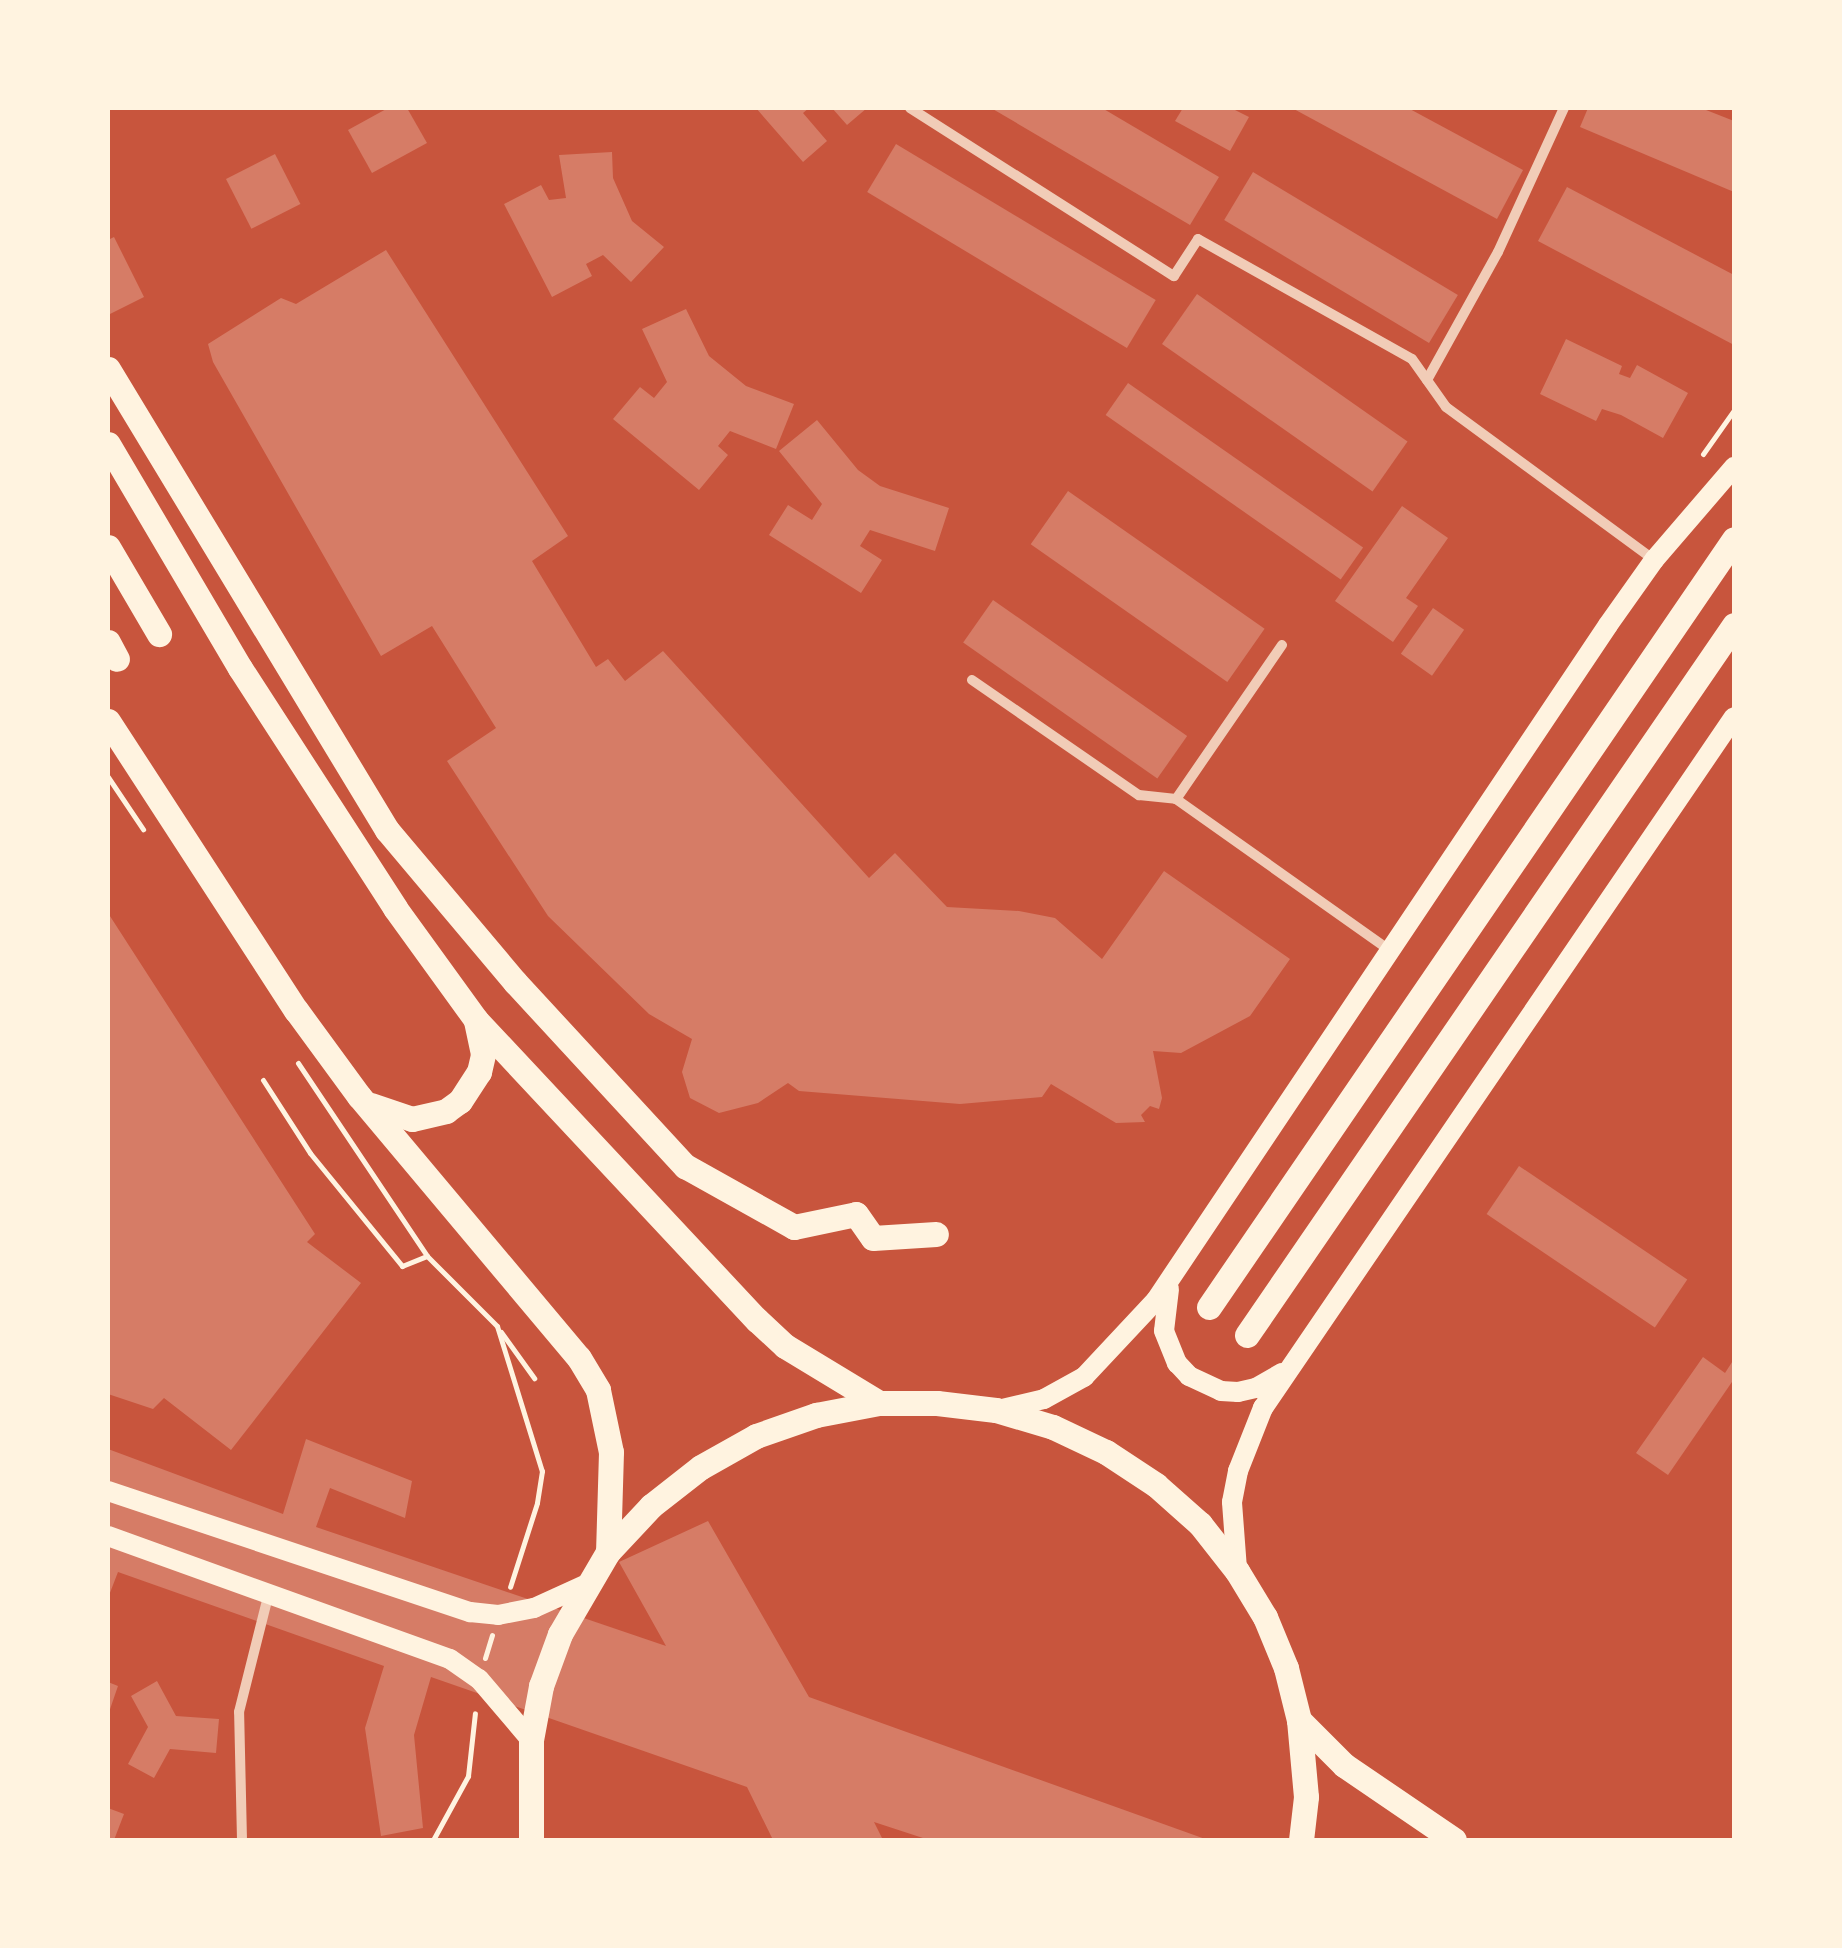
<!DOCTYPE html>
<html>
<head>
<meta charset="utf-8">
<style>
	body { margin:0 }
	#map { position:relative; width:1842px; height:1948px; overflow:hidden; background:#c8553d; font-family:Commissioner,sans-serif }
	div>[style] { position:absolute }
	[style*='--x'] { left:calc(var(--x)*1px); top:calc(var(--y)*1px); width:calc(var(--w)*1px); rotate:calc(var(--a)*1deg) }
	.building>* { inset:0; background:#d67c66; transform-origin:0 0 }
	.path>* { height:5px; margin:-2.5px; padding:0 2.5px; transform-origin:2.5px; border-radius:2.5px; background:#fff3e0 }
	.minor>* { height:10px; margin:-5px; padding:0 5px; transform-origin:5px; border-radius:5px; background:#f1ccb7 }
	.secondary>* { height:20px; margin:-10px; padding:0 10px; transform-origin:10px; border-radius:10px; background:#fff3e0 }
	.primary>* { height:25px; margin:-12.5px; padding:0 12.5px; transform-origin:12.5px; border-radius:12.5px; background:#fff3e0 }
	.trunk>* { height:25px; margin:-12.5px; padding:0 12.5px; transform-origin:12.5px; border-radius:12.5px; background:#fff3e0 }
	span { translate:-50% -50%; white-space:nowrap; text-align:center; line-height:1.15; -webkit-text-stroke:9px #fff3e0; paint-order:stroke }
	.frame { position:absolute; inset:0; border:110px solid #fff3e0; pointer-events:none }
</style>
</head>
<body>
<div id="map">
	<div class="building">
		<i style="clip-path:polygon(388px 108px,407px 108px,427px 143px,372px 173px,348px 130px)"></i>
		<i style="clip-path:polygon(756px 108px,809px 108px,803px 113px,827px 141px,803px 162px)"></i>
		<i style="clip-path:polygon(832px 108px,867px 108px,847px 125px)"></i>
		<i style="clip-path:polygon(991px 108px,1102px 108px,1219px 177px,1190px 225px)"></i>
		<i style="clip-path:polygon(1183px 108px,1231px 108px,1249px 117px,1230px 151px,1175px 121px)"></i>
		<i style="clip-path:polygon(1292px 108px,1408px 108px,1523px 170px,1497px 219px)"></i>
		<i style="clip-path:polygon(1588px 108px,1701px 108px,1734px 121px,1734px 192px,1580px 127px)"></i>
		<i style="left:896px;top:144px;width:303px;height:56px;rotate:31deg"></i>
		<i style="clip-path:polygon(612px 152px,613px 178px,632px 221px,664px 247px,631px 282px,603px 255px,586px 264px,592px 276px,552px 297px,504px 204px,541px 185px,549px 200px,566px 198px,559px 155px)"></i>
		<i style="left:275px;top:154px;width:56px;height:55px;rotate:63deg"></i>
		<i style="left:1253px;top:172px;width:239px;height:56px;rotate:31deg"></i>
		<i style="clip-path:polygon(1567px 187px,1734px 275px,1734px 345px,1538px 241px)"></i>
		<i style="clip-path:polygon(114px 237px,144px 297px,108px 315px,108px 240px)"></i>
		<i style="clip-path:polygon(386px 250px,568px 536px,532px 561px,596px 667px,608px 659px,625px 681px,663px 651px,869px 878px,895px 853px,947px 907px,1019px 911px,1055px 918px,1102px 959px,1164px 871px,1290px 959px,1250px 1016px,1181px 1053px,1153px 1051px,1162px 1098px,1159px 1109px,1150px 1106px,1141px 1115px,1145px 1122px,1116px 1123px,1051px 1084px,1042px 1097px,960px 1104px,799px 1091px,788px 1083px,758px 1103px,719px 1113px,690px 1098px,682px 1072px,692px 1039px,649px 1014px,548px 916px,447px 761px,496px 728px,432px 626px,381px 656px,213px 362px,208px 344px,281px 298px,296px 304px)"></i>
		<i style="left:1197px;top:294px;width:257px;height:61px;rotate:35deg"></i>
		<i style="clip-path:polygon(686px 309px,709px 356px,746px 386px,794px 404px,776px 449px,730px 431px,718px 446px,728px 455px,699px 490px,613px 419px,640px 387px,654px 398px,667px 382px,642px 329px)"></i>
		<i style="clip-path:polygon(1566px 339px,1622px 366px,1619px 374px,1630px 378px,1637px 365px,1688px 393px,1663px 438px,1621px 415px,1602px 409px,1596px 421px,1540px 394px)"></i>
		<i style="left:1128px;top:383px;width:287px;height:39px;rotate:35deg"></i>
		<i style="clip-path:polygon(817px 420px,858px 470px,880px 486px,949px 508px,935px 551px,870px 530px,860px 546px,882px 560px,861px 593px,769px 535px,788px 505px,812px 520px,822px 504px,779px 451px)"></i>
		<i style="left:1068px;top:491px;width:240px;height:65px;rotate:35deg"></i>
		<i style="clip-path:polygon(1402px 506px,1448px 538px,1406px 598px,1418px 606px,1393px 642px,1335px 601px)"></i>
		<i style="left:993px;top:600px;width:237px;height:52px;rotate:35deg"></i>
		<i style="left:1433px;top:608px;width:38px;height:56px;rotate:35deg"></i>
		<i style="clip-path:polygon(108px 913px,315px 1234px,307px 1242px,361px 1283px,231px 1450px,164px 1398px,153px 1409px,108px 1394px)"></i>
		<i style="left:1519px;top:1166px;width:203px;height:58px;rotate:34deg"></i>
		<i style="clip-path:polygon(1703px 1357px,1725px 1373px,1734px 1359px,1734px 1379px,1668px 1475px,1636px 1453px)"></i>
		<i style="clip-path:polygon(306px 1439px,412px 1481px,405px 1518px,330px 1488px,316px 1527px,666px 1646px,619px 1562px,708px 1521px,809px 1697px,1208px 1840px,929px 1840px,874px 1822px,883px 1840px,773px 1840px,747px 1787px,431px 1677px,414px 1735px,423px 1828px,381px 1836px,365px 1728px,384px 1666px,118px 1572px,108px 1598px,108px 1449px,283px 1514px)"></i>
		<i style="clip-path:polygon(157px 1681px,176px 1716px,219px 1719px,216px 1753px,170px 1749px,154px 1778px,128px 1764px,148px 1727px,131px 1696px)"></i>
		<i style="clip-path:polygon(108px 1682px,118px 1686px,108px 1715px)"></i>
		<i style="clip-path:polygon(108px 1808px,124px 1814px,114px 1840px,108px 1840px)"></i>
	</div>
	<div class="path">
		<i style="--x:1703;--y:454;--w:54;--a:-54.8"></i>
		<i style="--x:108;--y:777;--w:63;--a:56.1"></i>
		<i style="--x:298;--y:1063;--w:232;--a:56.2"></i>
		<i style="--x:427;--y:1256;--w:99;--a:45"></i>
		<i style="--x:497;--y:1326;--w:152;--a:72.8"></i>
		<i style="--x:542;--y:1471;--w:32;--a:99"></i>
		<i style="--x:537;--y:1503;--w:88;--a:107.8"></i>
		<i style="--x:263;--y:1080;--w:87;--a:57.2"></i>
		<i style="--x:310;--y:1153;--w:146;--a:50.8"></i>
		<i style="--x:402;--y:1266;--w:27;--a:-22"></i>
		<i style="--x:501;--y:1332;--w:57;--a:54.3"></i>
		<i style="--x:485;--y:1658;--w:24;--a:-73"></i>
		<i style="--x:433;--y:1840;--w:73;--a:-61.3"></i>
		<i style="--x:468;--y:1776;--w:63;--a:-83.7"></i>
	</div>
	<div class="minor">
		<i style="--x:910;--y:108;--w:313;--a:32.5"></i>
		<i style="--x:1174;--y:276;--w:44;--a:-57"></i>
		<i style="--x:1198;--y:239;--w:245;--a:29.3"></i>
		<i style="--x:1412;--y:359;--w:59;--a:54.7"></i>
		<i style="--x:1446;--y:407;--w:258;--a:36.3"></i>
		<i style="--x:1427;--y:380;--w:146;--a:-61"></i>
		<i style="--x:1498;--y:252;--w:158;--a:-65.4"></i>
		<i style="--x:1282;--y:645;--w:187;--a:124.5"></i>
		<i style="--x:1176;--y:799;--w:260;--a:35.3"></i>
		<i style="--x:972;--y:680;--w:203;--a:34.6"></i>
		<i style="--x:1139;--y:795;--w:37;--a:6"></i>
		<i style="--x:242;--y:1840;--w:128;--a:-91.3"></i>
		<i style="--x:239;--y:1712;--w:123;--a:-75.9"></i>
	</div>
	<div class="secondary">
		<i style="--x:1169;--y:1289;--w:42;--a:96.8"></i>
		<i style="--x:1164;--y:1331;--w:35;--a:68"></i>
		<i style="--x:1177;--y:1363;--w:18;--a:47"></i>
		<i style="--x:1189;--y:1376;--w:35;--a:25"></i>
		<i style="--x:1221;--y:1391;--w:17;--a:3"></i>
		<i style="--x:1238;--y:1392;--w:18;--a:-13"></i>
		<i style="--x:1256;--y:1388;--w:30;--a:-30"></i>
		<i style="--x:998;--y:1410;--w:47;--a:-13.4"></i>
		<i style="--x:1044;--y:1399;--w:46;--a:-28.8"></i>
		<i style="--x:1084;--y:1377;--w:105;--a:-46.9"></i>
		<i style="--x:1156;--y:1300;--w:812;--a:-56.19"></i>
		<i style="--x:1608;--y:625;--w:80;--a:-54.7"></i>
		<i style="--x:1654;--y:560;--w:123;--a:-49.3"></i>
		<i style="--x:108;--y:1491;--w:382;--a:18.5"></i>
		<i style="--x:470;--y:1612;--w:28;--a:6"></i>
		<i style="--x:498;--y:1615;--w:37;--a:-11"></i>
		<i style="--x:534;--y:1608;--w:56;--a:-24.3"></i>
		<i style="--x:108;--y:1536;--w:363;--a:19.8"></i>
		<i style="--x:450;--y:1659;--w:35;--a:35"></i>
		<i style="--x:479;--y:1679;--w:80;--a:49.6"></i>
		<i style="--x:1237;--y:1569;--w:67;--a:-94.3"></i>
		<i style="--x:1232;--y:1502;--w:32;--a:-79"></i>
		<i style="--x:1238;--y:1471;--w:68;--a:-68.4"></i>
		<i style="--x:1263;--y:1408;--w:836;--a:-55.72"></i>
	</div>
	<div class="primary">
		<i style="--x:108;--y:369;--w:539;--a:58.82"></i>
		<i style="--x:387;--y:830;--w:199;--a:49.9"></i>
		<i style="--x:515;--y:982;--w:251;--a:47.3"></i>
		<i style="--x:685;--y:1166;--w:125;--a:29.2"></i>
		<i style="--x:794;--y:1227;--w:63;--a:-11.8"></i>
		<i style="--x:856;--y:1214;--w:29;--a:55"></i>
		<i style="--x:873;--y:1238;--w:63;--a:-3.6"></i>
		<i style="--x:1209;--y:1307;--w:930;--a:-55.64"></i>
		<i style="--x:1247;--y:1335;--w:861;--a:-55.55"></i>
	</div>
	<div class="trunk">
		<i style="--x:108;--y:444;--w:260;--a:59.5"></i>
		<i style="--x:240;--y:668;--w:286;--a:57.1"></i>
		<i style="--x:395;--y:908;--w:138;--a:54.1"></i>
		<i style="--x:476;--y:1020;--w:411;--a:46.9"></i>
		<i style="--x:757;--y:1320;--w:38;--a:43"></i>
		<i style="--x:785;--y:1346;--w:110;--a:31.2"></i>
		<i style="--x:108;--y:547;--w:101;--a:59.6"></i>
		<i style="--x:108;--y:642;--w:19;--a:62"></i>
		<i style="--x:108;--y:721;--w:345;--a:57"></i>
		<i style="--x:296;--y:1010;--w:107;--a:53.8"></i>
		<i style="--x:359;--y:1096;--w:342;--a:50"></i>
		<i style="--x:579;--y:1358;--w:37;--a:59"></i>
		<i style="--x:598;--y:1390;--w:63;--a:78.2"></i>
		<i style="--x:611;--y:1452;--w:100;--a:91.7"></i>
		<i style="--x:371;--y:1105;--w:43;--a:18.9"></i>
		<i style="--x:412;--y:1119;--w:35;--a:-13"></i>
		<i style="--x:446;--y:1111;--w:17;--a:-36"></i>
		<i style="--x:460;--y:1101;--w:35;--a:-57"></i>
		<i style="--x:479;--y:1072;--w:18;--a:-77"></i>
		<i style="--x:483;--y:1054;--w:35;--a:-102"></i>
		<i style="--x:1299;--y:1720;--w:64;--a:45"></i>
		<i style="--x:1344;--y:1765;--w:133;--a:34.3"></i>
		<i style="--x:531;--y:1840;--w:100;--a:-90"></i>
		<i style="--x:531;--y:1740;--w:55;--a:-79.5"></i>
		<i style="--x:541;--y:1686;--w:55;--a:-69.9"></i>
		<i style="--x:560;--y:1634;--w:95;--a:-59.7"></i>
		<i style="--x:608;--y:1552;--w:63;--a:-46.9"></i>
		<i style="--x:651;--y:1506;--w:63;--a:-38"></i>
		<i style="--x:701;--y:1467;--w:63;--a:-29.4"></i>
		<i style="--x:756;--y:1436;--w:64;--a:-19.3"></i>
		<i style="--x:816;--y:1415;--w:64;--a:-10.8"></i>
		<i style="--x:879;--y:1403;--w:58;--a:0"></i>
		<i style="--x:937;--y:1403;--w:59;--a:6.8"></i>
		<i style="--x:996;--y:1410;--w:59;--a:16.6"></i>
		<i style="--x:1053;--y:1427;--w:59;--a:25.3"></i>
		<i style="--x:1106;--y:1452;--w:60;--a:33.4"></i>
		<i style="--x:1156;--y:1485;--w:59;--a:41.6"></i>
		<i style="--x:1200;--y:1524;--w:60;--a:51.8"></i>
		<i style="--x:1237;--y:1571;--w:54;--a:58.7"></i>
		<i style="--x:1265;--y:1617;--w:55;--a:67.6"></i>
		<i style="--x:1286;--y:1668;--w:54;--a:76"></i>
		<i style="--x:1299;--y:1720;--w:77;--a:84.8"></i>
		<i style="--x:1306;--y:1797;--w:43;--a:96.6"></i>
	</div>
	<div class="frame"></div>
</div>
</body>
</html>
